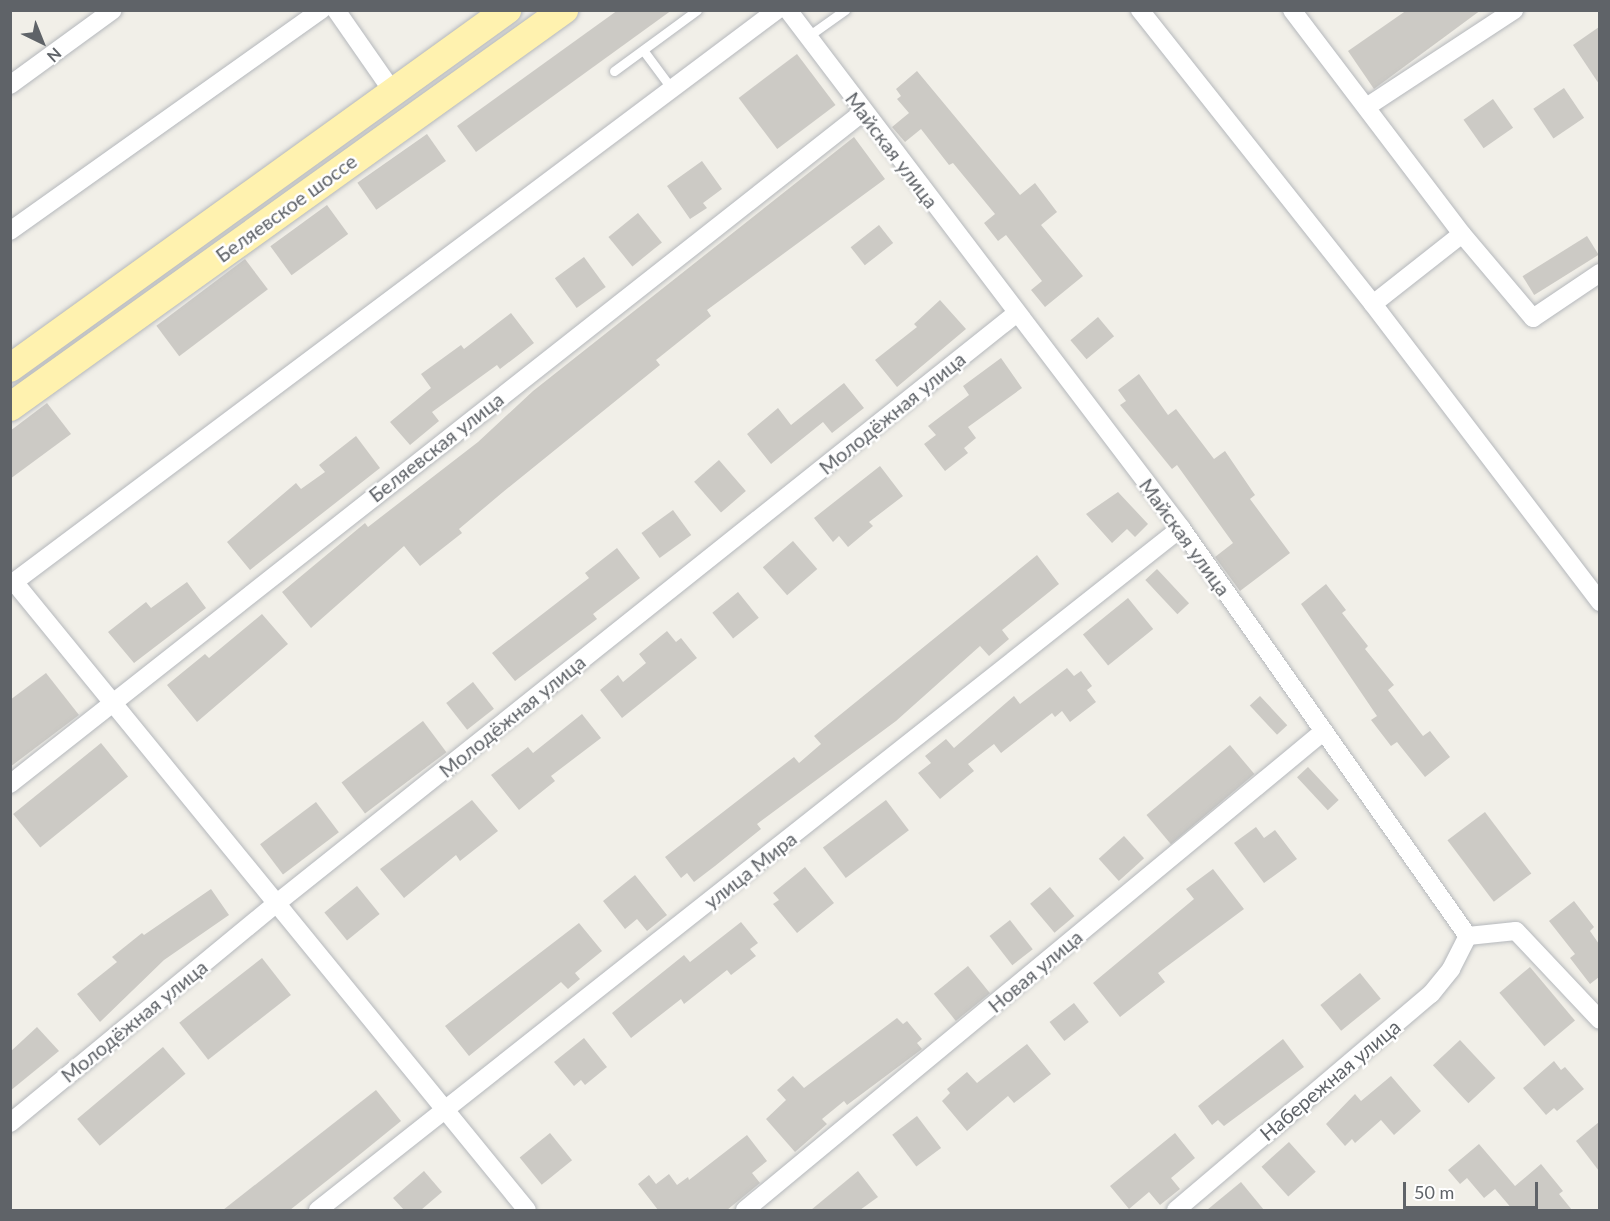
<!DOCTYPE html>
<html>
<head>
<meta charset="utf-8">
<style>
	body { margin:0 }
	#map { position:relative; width:1610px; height:1221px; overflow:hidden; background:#f1efe8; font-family:Lato,sans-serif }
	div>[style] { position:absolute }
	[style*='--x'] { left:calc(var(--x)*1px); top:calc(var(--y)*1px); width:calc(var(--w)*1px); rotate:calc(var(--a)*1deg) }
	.building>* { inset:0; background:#cccac5; transform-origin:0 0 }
	.roads { filter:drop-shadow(0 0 2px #b5b8bc) drop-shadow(0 0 2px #b5b8bc) }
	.lane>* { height:9px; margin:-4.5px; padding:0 4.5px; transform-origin:4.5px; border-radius:4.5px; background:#fff }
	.street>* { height:18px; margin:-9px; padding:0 9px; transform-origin:9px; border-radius:9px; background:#fff }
	.primary>* { height:28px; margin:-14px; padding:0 14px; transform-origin:14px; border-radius:14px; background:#fff2af }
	span { translate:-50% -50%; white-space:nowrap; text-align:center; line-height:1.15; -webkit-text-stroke:5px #fff; paint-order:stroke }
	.street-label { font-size:20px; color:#5f6368 }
	.frame { position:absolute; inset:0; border:12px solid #5f6368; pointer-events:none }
	.north { position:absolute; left:12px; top:12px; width:60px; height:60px; -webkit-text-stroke:4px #fff; paint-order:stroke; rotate:137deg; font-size:16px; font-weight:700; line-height:24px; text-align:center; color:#5f6368 }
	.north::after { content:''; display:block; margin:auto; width:21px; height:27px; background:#5f6368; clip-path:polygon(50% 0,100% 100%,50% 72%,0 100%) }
	.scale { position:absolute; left:1403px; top:1182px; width:135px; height:27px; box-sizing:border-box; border:3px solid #5f6368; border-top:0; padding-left:8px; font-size:18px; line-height:21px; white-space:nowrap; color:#5f6368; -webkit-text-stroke:4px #fff; paint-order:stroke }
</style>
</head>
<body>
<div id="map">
	<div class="building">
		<i style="clip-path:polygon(618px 10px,672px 10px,476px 152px,457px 126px)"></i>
		<i style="clip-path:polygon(1407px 10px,1481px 10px,1374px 89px,1348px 51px)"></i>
		<i style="clip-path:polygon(1599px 27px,1599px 84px,1573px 45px)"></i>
		<i style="left:797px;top:54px;width:64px;height:73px;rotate:53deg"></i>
		<i style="clip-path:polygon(917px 71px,1020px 195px,1035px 183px,1057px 212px,1041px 225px,1083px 276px,1045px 307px,1031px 290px,1042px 281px,1006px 235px,998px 241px,984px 223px,995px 214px,953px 163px,949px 165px,921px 129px,905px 142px,892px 127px,909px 113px,897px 99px,901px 96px,896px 89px)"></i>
		<i style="left:1564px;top:88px;width:36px;height:37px;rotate:56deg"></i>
		<i style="left:1493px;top:99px;width:35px;height:36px;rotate:55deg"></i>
		<i style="left:427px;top:134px;width:33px;height:85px;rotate:55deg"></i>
		<i style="clip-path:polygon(854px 137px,885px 179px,707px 310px,711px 316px,656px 360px,660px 365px,503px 492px,459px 529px,462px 533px,420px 566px,404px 546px,311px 628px,282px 592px,365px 523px,368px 527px,478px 442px,533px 391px)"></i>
		<i style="clip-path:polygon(702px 161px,722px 189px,703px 203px,707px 208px,690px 219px,667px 186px)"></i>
		<i style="left:327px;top:205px;width:36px;height:70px;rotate:54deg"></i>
		<i style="left:638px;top:213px;width:38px;height:38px;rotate:51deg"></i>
		<i style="left:879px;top:225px;width:23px;height:36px;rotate:52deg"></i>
		<i style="left:1587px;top:236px;width:22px;height:76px;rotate:58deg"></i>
		<i style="left:584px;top:257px;width:37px;height:36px;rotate:54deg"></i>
		<i style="left:245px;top:259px;width:38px;height:111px;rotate:53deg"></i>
		<i style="clip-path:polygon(940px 300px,966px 329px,897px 387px,875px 360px,917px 327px,914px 324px)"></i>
		<i style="clip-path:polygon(511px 313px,534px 343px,500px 369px,497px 365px,432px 412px,439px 421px,410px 445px,390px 422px,431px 388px,421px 374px,461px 345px,464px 349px)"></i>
		<i style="left:1098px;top:317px;width:25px;height:36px;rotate:50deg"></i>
		<i style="clip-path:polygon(1001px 358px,1022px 388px,968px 427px,976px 438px,964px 448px,968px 453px,945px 471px,924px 444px,936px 435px,928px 426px,969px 395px,963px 386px)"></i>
		<i style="clip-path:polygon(1139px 374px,1168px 415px,1176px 409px,1214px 459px,1225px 451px,1255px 495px,1250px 499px,1290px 553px,1240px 591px,1215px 557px,1233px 543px,1177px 465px,1172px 469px,1120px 405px,1126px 401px,1118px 390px)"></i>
		<i style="clip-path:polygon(844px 383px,864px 408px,832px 433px,823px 422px,771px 464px,747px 434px,778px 408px,791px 425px)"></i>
		<i style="clip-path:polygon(47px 403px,71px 434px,10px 479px,10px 431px)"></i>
		<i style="clip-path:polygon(356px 436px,380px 468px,250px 570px,227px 542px,296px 483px,301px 489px,325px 472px,319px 465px)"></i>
		<i style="left:719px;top:460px;width:41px;height:33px;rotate:49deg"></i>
		<i style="clip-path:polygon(880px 466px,903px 496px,869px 522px,873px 526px,848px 547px,839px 536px,833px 542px,814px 518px)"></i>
		<i style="clip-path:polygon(1118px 492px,1148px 524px,1135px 537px,1127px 529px,1112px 543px,1086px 514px)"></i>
		<i style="left:673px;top:510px;width:31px;height:39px;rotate:54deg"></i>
		<i style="left:793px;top:541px;width:37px;height:40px;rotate:49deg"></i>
		<i style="clip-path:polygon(617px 548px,640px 578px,593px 614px,597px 619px,515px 681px,492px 653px,589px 578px,585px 573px)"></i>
		<i style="clip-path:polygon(1037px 555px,1059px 584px,1002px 630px,1009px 639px,989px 656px,980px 646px,896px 721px,757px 824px,761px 829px,715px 866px,694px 882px,687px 873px,681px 878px,665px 857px,794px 757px,799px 763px,821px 744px,814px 736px)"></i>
		<i style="left:1157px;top:569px;width:47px;height:16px;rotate:47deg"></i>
		<i style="clip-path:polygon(187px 582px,206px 608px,134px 663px,108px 632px,146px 602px,151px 608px)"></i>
		<i style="clip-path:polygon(1326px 584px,1346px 610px,1342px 613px,1368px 646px,1365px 649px,1394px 685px,1388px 690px,1423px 736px,1430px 731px,1450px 757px,1425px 777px,1397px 742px,1391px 746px,1371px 720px,1377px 716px,1301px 604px)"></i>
		<i style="left:738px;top:592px;width:33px;height:33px;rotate:51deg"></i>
		<i style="left:1128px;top:598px;width:40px;height:58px;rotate:51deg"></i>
		<i style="clip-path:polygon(262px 614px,288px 644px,197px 722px,167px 685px,205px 654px,209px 658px)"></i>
		<i style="clip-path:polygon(667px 631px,676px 642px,681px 638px,697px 658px,622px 718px,600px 690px,618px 675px,623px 682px,646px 663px,639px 654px)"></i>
		<i style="clip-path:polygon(1067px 668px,1074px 676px,1081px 671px,1092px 686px,1087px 690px,1096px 702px,1070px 722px,1062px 711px,1055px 717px,1052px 713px,1001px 753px,994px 744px,968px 764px,974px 771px,940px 799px,918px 773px,931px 763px,925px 756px,946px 739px,954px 748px,1014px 696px,1020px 704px)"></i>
		<i style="clip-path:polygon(46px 673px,79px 715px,10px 767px,10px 700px)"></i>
		<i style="left:473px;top:682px;width:34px;height:34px;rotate:52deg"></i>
		<i style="left:1260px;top:696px;width:40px;height:14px;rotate:47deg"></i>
		<i style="clip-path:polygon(582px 714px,601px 738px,551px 776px,555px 781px,519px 810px,491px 775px,528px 747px,533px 753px)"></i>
		<i style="left:423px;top:721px;width:39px;height:102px;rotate:53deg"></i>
		<i style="left:101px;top:743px;width:43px;height:113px;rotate:51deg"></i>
		<i style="left:1230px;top:745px;width:38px;height:109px;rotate:50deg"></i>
		<i style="left:1308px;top:767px;width:45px;height:15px;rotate:47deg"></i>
		<i style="clip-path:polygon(472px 800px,498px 831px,460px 861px,456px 855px,404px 898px,380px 869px)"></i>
		<i style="left:886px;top:800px;width:38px;height:79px;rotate:53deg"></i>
		<i style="left:316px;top:802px;width:38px;height:70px;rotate:53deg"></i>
		<i style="left:1485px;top:812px;width:77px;height:47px;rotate:53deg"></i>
		<i style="clip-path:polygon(1256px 827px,1264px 838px,1275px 830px,1297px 859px,1264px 883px,1234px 843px)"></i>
		<i style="left:1124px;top:836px;width:30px;height:34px;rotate:48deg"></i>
		<i style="clip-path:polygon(805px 867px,834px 903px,797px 933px,773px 904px,779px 900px,773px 893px)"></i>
		<i style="clip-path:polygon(1213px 869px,1244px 909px,1158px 973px,1165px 982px,1120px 1017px,1093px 983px,1194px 899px,1186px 889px)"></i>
		<i style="clip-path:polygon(635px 875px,667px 915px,647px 931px,637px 919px,625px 929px,603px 901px)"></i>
		<i style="left:357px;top:886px;width:36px;height:42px;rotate:51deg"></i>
		<i style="left:1050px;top:887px;width:38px;height:26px;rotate:50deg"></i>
		<i style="clip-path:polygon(211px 889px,229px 915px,164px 960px,100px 1022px,77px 994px,117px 962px,112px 957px,142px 933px,144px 935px)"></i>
		<i style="clip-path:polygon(1574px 901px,1594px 927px,1590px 931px,1599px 944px,1599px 977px,1590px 984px,1570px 958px,1575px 954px,1549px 921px)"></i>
		<i style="left:1010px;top:920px;width:37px;height:26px;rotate:52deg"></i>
		<i style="clip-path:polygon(741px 922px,758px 943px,750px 949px,756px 956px,731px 975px,727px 970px,684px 1004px,681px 999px,631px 1038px,612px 1013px,684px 955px,690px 962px)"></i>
		<i style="clip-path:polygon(579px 923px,602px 951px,575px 973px,580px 979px,568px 989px,561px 982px,469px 1056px,445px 1026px)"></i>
		<i style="left:262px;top:958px;width:47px;height:105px;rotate:52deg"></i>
		<i style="left:968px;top:966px;width:35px;height:44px;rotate:51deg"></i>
		<i style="left:1530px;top:967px;width:70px;height:40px;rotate:50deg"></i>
		<i style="left:1360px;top:973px;width:33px;height:51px;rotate:51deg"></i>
		<i style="left:1074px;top:1003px;width:24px;height:31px;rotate:52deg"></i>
		<i style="clip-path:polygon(897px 1018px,903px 1024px,907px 1021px,922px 1039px,917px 1043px,922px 1049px,847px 1105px,844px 1101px,822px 1119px,827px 1124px,795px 1152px,766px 1119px,786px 1100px,777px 1090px,793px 1076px,804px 1088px)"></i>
		<i style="clip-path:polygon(37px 1027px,59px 1051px,10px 1091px,10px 1052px)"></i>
		<i style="clip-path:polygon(584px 1038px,607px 1067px,585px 1085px,581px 1080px,574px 1086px,554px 1062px)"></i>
		<i style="clip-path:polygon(1283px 1039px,1304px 1067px,1224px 1126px,1218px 1120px,1212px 1125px,1198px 1106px)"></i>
		<i style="left:1460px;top:1040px;width:52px;height:37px;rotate:47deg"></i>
		<i style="clip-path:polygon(1027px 1044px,1051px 1074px,1014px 1103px,1008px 1096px,967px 1131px,942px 1101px,950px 1093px,947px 1089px,967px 1072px,977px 1083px)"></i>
		<i style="left:163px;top:1047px;width:35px;height:112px;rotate:50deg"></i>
		<i style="clip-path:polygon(1554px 1061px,1561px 1070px,1565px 1067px,1584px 1089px,1557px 1111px,1554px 1108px,1546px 1115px,1523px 1088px)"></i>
		<i style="clip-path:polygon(1391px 1076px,1421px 1111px,1394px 1135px,1381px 1120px,1355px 1143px,1352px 1139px,1345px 1146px,1326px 1124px,1355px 1094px,1361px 1101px)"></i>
		<i style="clip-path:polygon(376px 1090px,401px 1121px,353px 1160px,290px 1210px,223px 1210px)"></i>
		<i style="left:917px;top:1116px;width:40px;height:31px;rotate:53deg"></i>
		<i style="clip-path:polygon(1599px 1122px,1599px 1171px,1576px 1141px)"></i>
		<i style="left:550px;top:1133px;width:35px;height:39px;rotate:51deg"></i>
		<i style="clip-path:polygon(1175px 1133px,1195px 1158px,1171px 1178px,1180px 1189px,1160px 1205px,1149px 1192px,1129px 1209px,1110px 1186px)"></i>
		<i style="clip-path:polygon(747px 1135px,767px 1161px,752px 1173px,760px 1183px,727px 1210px,658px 1210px,638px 1184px,649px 1175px,656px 1184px,669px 1174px,677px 1185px,688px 1177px,689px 1180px)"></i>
		<i style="left:1289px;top:1142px;width:40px;height:37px;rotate:48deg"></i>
		<i style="clip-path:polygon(1479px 1144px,1515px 1186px,1541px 1164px,1563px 1191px,1559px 1194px,1572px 1210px,1513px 1210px,1495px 1189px,1484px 1198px,1467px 1178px,1460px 1184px,1448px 1170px)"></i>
		<i style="clip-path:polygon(424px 1171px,442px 1192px,421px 1210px,404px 1210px,393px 1198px)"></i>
		<i style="clip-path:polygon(858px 1171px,878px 1197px,860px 1210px,811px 1210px)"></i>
		<i style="clip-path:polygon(1241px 1182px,1264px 1210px,1207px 1210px)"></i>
	</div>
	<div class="roads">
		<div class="lane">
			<i style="--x:807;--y:37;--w:47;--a:-35.4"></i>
			<i style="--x:643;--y:50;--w:49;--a:53.4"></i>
			<i style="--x:614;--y:71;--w:103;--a:-36.3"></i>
		</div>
		<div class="street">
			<i style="--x:336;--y:10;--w:100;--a:55.2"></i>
			<i style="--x:788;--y:10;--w:650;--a:52.81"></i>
			<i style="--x:1181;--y:528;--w:499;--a:54.9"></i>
			<i style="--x:1468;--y:936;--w:48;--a:-5.9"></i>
			<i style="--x:1516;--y:931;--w:122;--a:46.7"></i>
			<i style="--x:1140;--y:10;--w:375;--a:51.6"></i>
			<i style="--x:1373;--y:304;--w:375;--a:52.7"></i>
			<i style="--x:1292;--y:10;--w:281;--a:52.8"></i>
			<i style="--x:1462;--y:234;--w:110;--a:49.8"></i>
			<i style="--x:1533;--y:318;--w:81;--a:-33.9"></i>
			<i style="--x:10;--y:85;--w:127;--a:-36.1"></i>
			<i style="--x:1368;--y:106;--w:175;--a:-33.3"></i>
			<i style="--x:10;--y:231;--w:382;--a:-35.4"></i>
			<i style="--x:1373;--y:304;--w:113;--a:-38.2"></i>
			<i style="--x:15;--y:583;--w:809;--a:50.77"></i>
			<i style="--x:10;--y:585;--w:959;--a:-36.86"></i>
			<i style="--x:10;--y:784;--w:1086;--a:-38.23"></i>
			<i style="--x:10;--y:1123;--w:346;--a:-39.5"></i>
			<i style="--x:277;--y:903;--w:946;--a:-38.57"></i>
			<i style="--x:318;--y:1210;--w:1100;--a:-38.32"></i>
			<i style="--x:745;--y:1210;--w:751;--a:-39.6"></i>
			<i style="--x:1176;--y:1210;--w:334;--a:-40.3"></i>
			<i style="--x:1431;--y:994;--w:32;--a:-51"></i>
			<i style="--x:1451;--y:969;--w:37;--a:-63"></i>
		</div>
		<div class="primary">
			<i style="--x:10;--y:368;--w:613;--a:-35.77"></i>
			<i style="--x:10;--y:407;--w:682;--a:-35.63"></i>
		</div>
	</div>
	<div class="street-label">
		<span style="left:892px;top:150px;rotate:53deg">Майская улица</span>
		<span style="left:286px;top:208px;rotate:-36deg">Беляевское шоссе</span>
		<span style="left:892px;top:413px;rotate:-39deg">Молодёжная улица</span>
		<span style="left:436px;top:447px;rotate:-38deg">Беляевская улица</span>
		<span style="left:1185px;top:537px;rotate:54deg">Майская улица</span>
		<span style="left:512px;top:716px;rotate:-39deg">Молодёжная улица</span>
		<span style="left:750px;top:870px;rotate:-38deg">улица Мира</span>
		<span style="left:1035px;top:971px;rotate:-40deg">Новая улица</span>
		<span style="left:134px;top:1021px;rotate:-39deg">Молодёжная улица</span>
		<span style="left:1330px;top:1080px;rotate:-40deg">Набережная улица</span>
	</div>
	<div class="frame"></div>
	<div class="north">N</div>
	<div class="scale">50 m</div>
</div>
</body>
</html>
